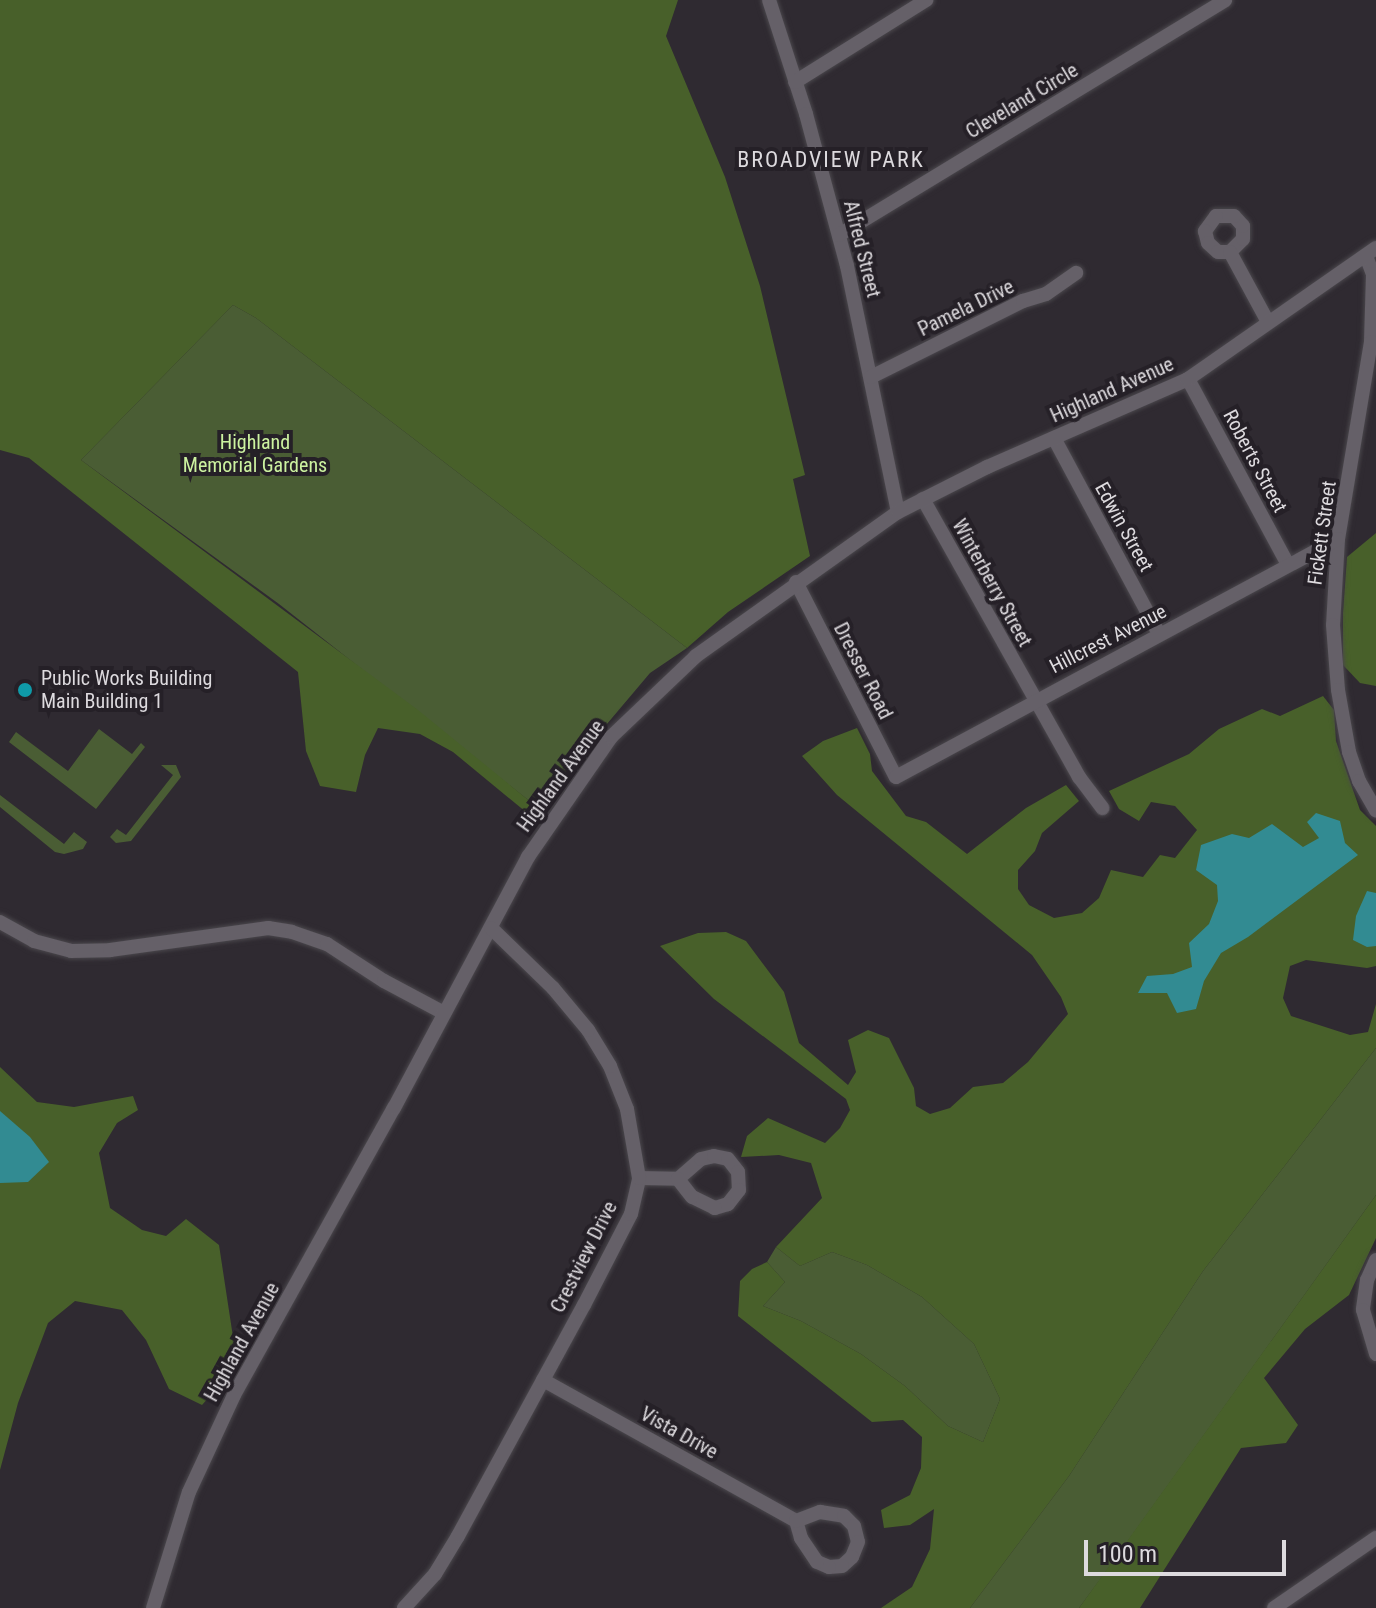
<!DOCTYPE html>
<html>
<head>
<meta charset="utf-8">
<style>
	body { margin:0 }
	#map { position:relative; width:1376px; height:1608px; overflow:hidden; background:#2f2a31; font-family:"Roboto Condensed",sans-serif }
	div>[style] { position:absolute }
	[style*='--x'] { left:calc(var(--x)*1px); top:calc(var(--y)*1px); width:calc(var(--w)*1px); rotate:calc(var(--a)*1deg) }
	.green>* { inset:0; background:#4a5d34 }
	.forest>* { inset:0; background:#48602a }
	.water>* { inset:0; background:#328b92 }
	.roads { filter:drop-shadow(0 0 2px #4a474c) drop-shadow(0 0 2px #4a474c) }
	.minor>* { height:14px; margin:-7px; padding:0 7px; transform-origin:7px; border-radius:7px; background:#656068 }
	.dots>* { width:22px; height:22px; translate:-50% -50%; box-sizing:border-box; border:4px solid #252027; border-radius:50% }
	span { translate:-50% -50%; white-space:nowrap; text-align:center; line-height:1.15; -webkit-text-stroke:8px #252027; paint-order:stroke }
	.street-label { font-size:20px; color:#dddade }
	.park-label { font-size:20px; color:#ccf2a0 }
	.poi-label { font-size:20px; color:#dddade }
	.left { translate:0 -50%; text-align:left }
	.neighbourhood-label { font-size:22px; color:#dddade; letter-spacing:2px }
	.scale { position:absolute; left:1084px; top:1540px; width:202px; height:36px; box-sizing:border-box; border:4px solid #dddade; border-top:0; padding-left:10px; font-size:24px; line-height:28px; white-space:nowrap; color:#dddade; -webkit-text-stroke:6px #252027; paint-order:stroke }
</style>
</head>
<body>
<div id="map">
	<div class="green">
		<i style="clip-path:polygon(233px 305px,256px 318px,687px 648px,650px 673px,563px 776px,532px 803px,279px 604px,81px 460px)"></i>
		<i style="clip-path:polygon(99px 729px,132px 754px,141px 743px,145px 747px,96px 809px,9px 742px,16px 732px,68px 771px)"></i>
		<i style="clip-path:polygon(161px 765px,176px 765px,181px 777px,131px 841px,116px 843px,110px 837px,117px 829px,126px 835px,173px 775px)"></i>
		<i style="clip-path:polygon(0 795px,64px 844px,74px 832px,87px 842px,83px 849px,64px 854px,55px 852px,0 807px)"></i>
		<i style="clip-path:polygon(1376px 1048px,1376px 1195px,1107px 1570px,1079px 1608px,970px 1608px,1069px 1476px,1203px 1271px)"></i>
		<i style="clip-path:polygon(776px 1247px,800px 1266px,832px 1252px,867px 1265px,922px 1297px,974px 1344px,1000px 1399px,983px 1442px,948px 1426px,905px 1386px,861px 1354px,801px 1321px,763px 1306px,785px 1282px,767px 1262px)"></i>
	</div>
	<div class="forest">
		<i style="clip-path:polygon(0 0,678px 0,666px 36px,725px 177px,760px 286px,805px 475px,793px 479px,810px 556px,728px 612px,687px 648px,256px 318px,233px 305px,81px 460px,418px 710px,532px 803px,532px 817px,453px 752px,420px 734px,378px 728px,365px 755px,356px 792px,320px 786px,306px 751px,298px 672px,29px 458px,0 450px)"></i>
		<i style="clip-path:polygon(1376px 533px,1376px 686px,1360px 683px,1343px 665px,1343px 613px,1347px 557px)"></i>
		<i style="clip-path:polygon(1323px 696px,1334px 710px,1336px 741px,1360px 810px,1376px 826px,1376px 966px,1367px 968px,1306px 960px,1290px 966px,1283px 998px,1291px 1016px,1350px 1035px,1368px 1032px,1376px 1004px,1376px 1048px,1203px 1271px,1069px 1476px,970px 1608px,881px 1608px,912px 1587px,930px 1549px,934px 1509px,910px 1525px,884px 1528px,881px 1510px,910px 1495px,921px 1468px,922px 1437px,903px 1420px,872px 1422px,738px 1316px,740px 1281px,752px 1269px,767px 1262px,785px 1282px,763px 1306px,801px 1321px,861px 1354px,905px 1386px,948px 1426px,983px 1442px,1000px 1399px,974px 1344px,922px 1297px,867px 1265px,832px 1252px,800px 1266px,776px 1247px,822px 1198px,811px 1163px,779px 1155px,741px 1157px,747px 1136px,768px 1118px,825px 1143px,840px 1128px,850px 1110px,846px 1099px,714px 999px,660px 946px,698px 933px,726px 932px,746px 941px,784px 992px,799px 1043px,848px 1085px,856px 1072px,848px 1040px,868px 1030px,889px 1038px,914px 1088px,916px 1106px,930px 1114px,950px 1108px,973px 1087px,1003px 1083px,1028px 1062px,1068px 1014px,1061px 997px,1032px 955px,837px 795px,802px 756px,823px 741px,857px 728px,870px 754px,872px 771px,906px 816px,926px 822px,967px 854px,1026px 808px,1066px 785px,1079px 801px,1042px 833px,1035px 851px,1018px 870px,1018px 889px,1029px 905px,1054px 918px,1082px 913px,1099px 898px,1111px 870px,1143px 877px,1160px 855px,1175px 858px,1197px 830px,1175px 806px,1151px 802px,1139px 821px,1119px 809px,1109px 791px,1189px 754px,1219px 729px,1262px 709px,1280px 716px)"></i>
		<i style="clip-path:polygon(0 1067px,37px 1102px,74px 1107px,133px 1096px,138px 1110px,117px 1123px,99px 1153px,110px 1208px,142px 1230px,166px 1236px,186px 1219px,219px 1245px,235px 1350px,219px 1386px,202px 1405px,169px 1389px,146px 1340px,122px 1310px,75px 1301px,48px 1323px,18px 1403px,0 1470px)"></i>
		<i style="clip-path:polygon(1376px 1195px,1376px 1238px,1349px 1295px,1305px 1329px,1264px 1378px,1298px 1425px,1286px 1443px,1241px 1448px,1140px 1608px,1079px 1608px)"></i>
	</div>
	<div class="water">
		<i style="clip-path:polygon(1316px 813px,1340px 821px,1345px 843px,1358px 855px,1248px 937px,1221px 953px,1204px 981px,1196px 1009px,1177px 1013px,1167px 993px,1138px 993px,1147px 976px,1173px 974px,1192px 967px,1189px 943px,1209px 924px,1218px 901px,1217px 885px,1196px 870px,1201px 845px,1232px 834px,1249px 838px,1272px 824px,1303px 847px,1319px 838px,1307px 822px)"></i>
		<i style="clip-path:polygon(1367px 891px,1376px 893px,1376px 946px,1367px 947px,1353px 940px,1356px 916px)"></i>
		<i style="clip-path:polygon(0 1111px,30px 1137px,49px 1162px,28px 1182px,0 1183px)"></i>
	</div>
	<div class="roads">
		<div class="minor">
			<i style="--x:769;--y:0;--w:120;--a:72"></i>
			<i style="--x:806;--y:114;--w:157;--a:74.9"></i>
			<i style="--x:847;--y:266;--w:251;--a:78.3"></i>
			<i style="--x:795;--y:82;--w:155;--a:-32"></i>
			<i style="--x:839;--y:235;--w:452;--a:-31.3"></i>
			<i style="--x:1230;--y:252;--w:18;--a:-45"></i>
			<i style="--x:1243;--y:239;--w:13;--a:-90"></i>
			<i style="--x:1243;--y:226;--w:13;--a:-132"></i>
			<i style="--x:1234;--y:216;--w:18;--a:180"></i>
			<i style="--x:1216;--y:216;--w:19;--a:126"></i>
			<i style="--x:1205;--y:231;--w:12;--a:76"></i>
			<i style="--x:1208;--y:243;--w:13;--a:42"></i>
			<i style="--x:1218;--y:252;--w:12;--a:0"></i>
			<i style="--x:1230;--y:252;--w:80;--a:61.5"></i>
			<i style="--x:1366;--y:256;--w:19;--a:69"></i>
			<i style="--x:1373;--y:274;--w:68;--a:91.7"></i>
			<i style="--x:1371;--y:342;--w:200;--a:99.5"></i>
			<i style="--x:1338;--y:539;--w:86;--a:93.3"></i>
			<i style="--x:1333;--y:625;--w:65;--a:85.6"></i>
			<i style="--x:1338;--y:690;--w:63;--a:79.9"></i>
			<i style="--x:1349;--y:752;--w:31;--a:71"></i>
			<i style="--x:1359;--y:781;--w:34;--a:60"></i>
			<i style="--x:871;--y:377;--w:170;--a:-26.6"></i>
			<i style="--x:1023;--y:301;--w:24;--a:-17"></i>
			<i style="--x:1046;--y:294;--w:37;--a:-35"></i>
			<i style="--x:1188;--y:379;--w:209;--a:61.7"></i>
			<i style="--x:1054;--y:438;--w:222;--a:61.8"></i>
			<i style="--x:923;--y:499;--w:319;--a:60.7"></i>
			<i style="--x:1079;--y:777;--w:39;--a:53"></i>
			<i style="--x:796;--y:582;--w:219;--a:62.9"></i>
			<i style="--x:896;--y:777;--w:502;--a:-28.3"></i>
			<i style="--x:0;--y:922;--w:39;--a:29"></i>
			<i style="--x:34;--y:941;--w:38;--a:15"></i>
			<i style="--x:71;--y:951;--w:39;--a:-1"></i>
			<i style="--x:110;--y:950;--w:160;--a:-7.9"></i>
			<i style="--x:268;--y:928;--w:24;--a:9"></i>
			<i style="--x:292;--y:932;--w:37;--a:19"></i>
			<i style="--x:327;--y:944;--w:68;--a:33"></i>
			<i style="--x:384;--y:981;--w:68;--a:28.1"></i>
			<i style="--x:639;--y:1178;--w:39;--a:1"></i>
			<i style="--x:678;--y:1179;--w:30;--a:-41"></i>
			<i style="--x:701;--y:1159;--w:13;--a:-13"></i>
			<i style="--x:714;--y:1156;--w:14;--a:12"></i>
			<i style="--x:728;--y:1159;--w:16;--a:52"></i>
			<i style="--x:738;--y:1172;--w:18;--a:87"></i>
			<i style="--x:739;--y:1190;--w:18;--a:128"></i>
			<i style="--x:728;--y:1204;--w:14;--a:163"></i>
			<i style="--x:715;--y:1208;--w:25;--a:-154"></i>
			<i style="--x:692;--y:1197;--w:23;--a:-128"></i>
			<i style="--x:1376;--y:1260;--w:22;--a:114"></i>
			<i style="--x:1367;--y:1280;--w:30;--a:98"></i>
			<i style="--x:1363;--y:1310;--w:46;--a:73.5"></i>
			<i style="--x:543;--y:1380;--w:290;--a:29.1"></i>
			<i style="--x:820;--y:1512;--w:24;--a:9"></i>
			<i style="--x:844;--y:1516;--w:14;--a:45"></i>
			<i style="--x:854;--y:1526;--w:16;--a:76"></i>
			<i style="--x:858;--y:1542;--w:16;--a:112"></i>
			<i style="--x:852;--y:1557;--w:13;--a:138"></i>
			<i style="--x:842;--y:1566;--w:13;--a:176"></i>
			<i style="--x:829;--y:1567;--w:13;--a:-157"></i>
			<i style="--x:817;--y:1562;--w:29;--a:-124"></i>
			<i style="--x:801;--y:1538;--w:18;--a:-106"></i>
			<i style="--x:796;--y:1521;--w:26;--a:-21"></i>
			<i style="--x:153;--y:1608;--w:121;--a:-72.8"></i>
			<i style="--x:189;--y:1492;--w:107;--a:-65.1"></i>
			<i style="--x:234;--y:1395;--w:329;--a:-60.9"></i>
			<i style="--x:394;--y:1108;--w:285;--a:-61.9"></i>
			<i style="--x:528;--y:857;--w:146;--a:-55.3"></i>
			<i style="--x:611;--y:737;--w:117;--a:-43.6"></i>
			<i style="--x:696;--y:656;--w:248;--a:-35.5"></i>
			<i style="--x:898;--y:512;--w:100;--a:-26.8"></i>
			<i style="--x:987;--y:467;--w:219;--a:-23.6"></i>
			<i style="--x:1188;--y:379;--w:229;--a:-34.9"></i>
			<i style="--x:404;--y:1608;--w:46;--a:-47.6"></i>
			<i style="--x:435;--y:1574;--w:44;--a:-58.8"></i>
			<i style="--x:458;--y:1536;--w:263;--a:-61.4"></i>
			<i style="--x:584;--y:1305;--w:102;--a:-62.7"></i>
			<i style="--x:631;--y:1214;--w:37;--a:-77"></i>
			<i style="--x:639;--y:1178;--w:70;--a:-99.9"></i>
			<i style="--x:627;--y:1109;--w:46;--a:-111.6"></i>
			<i style="--x:610;--y:1066;--w:42;--a:-121.4"></i>
			<i style="--x:588;--y:1030;--w:55;--a:-129.8"></i>
			<i style="--x:553;--y:988;--w:86;--a:-135.9"></i>
			<i style="--x:1274;--y:1608;--w:124;--a:-34.5"></i>
		</div>
	</div>
	<div class="dots">
		<i style="left:25px;top:690px;background:#0f9aa8"></i>
	</div>
	<div class="street-label">
		<span style="left:1022px;top:101px;rotate:-31deg">Cleveland Circle</span>
		<span style="left:862px;top:249px;rotate:76deg">Alfred Street</span>
		<span style="left:966px;top:308px;rotate:-26deg">Pamela Drive</span>
		<span style="left:1112px;top:390px;rotate:-24deg">Highland Avenue</span>
		<span style="left:1255px;top:461px;rotate:62deg">Roberts Street</span>
		<span style="left:1124px;top:527px;rotate:61deg">Edwin Street</span>
		<span style="left:1322px;top:533px;rotate:-82deg">Fickett Street</span>
		<span style="left:992px;top:583px;rotate:61deg">Winterberry Street</span>
		<span style="left:1108px;top:639px;rotate:-27deg">Hillcrest Avenue</span>
		<span style="left:863px;top:671px;rotate:63deg">Dresser Road</span>
		<span style="left:561px;top:776px;rotate:-54deg">Highland Avenue</span>
		<span style="left:584px;top:1257px;rotate:-63deg">Crestview Drive</span>
		<span style="left:242px;top:1342px;rotate:-61deg">Highland Avenue</span>
		<span style="left:679px;top:1433px;rotate:29deg">Vista Drive</span>
	</div>
	<div class="park-label">
		<span style="left:255px;top:454px">Highland<br>Memorial Gardens</span>
	</div>
	<div class="poi-label">
		<span class="left" style="left:41px;top:690px">Public Works Building<br>Main Building 1</span>
	</div>
	<div class="neighbourhood-label">
		<span style="left:831px;top:160px">BROADVIEW PARK</span>
	</div>
	<div class="scale">100 m</div>
</div>
</body>
</html>
